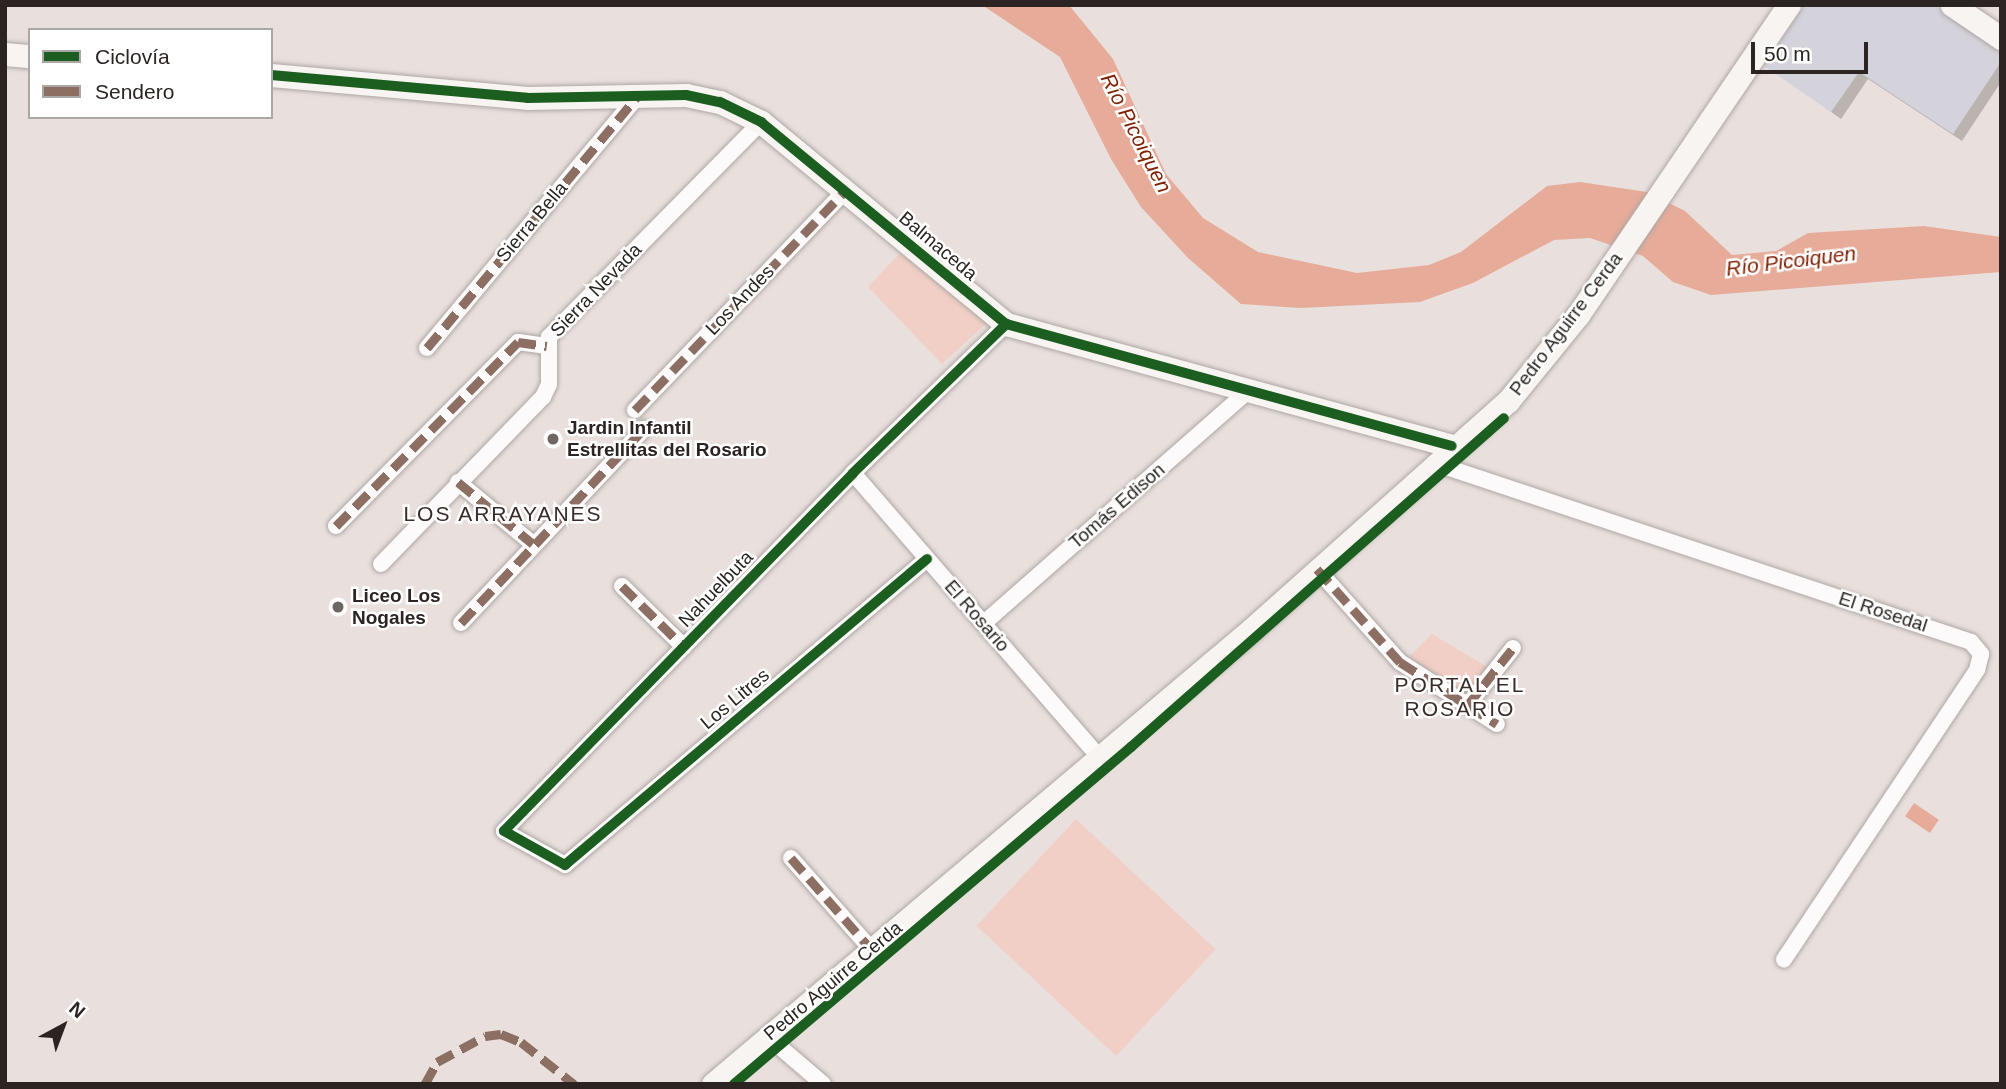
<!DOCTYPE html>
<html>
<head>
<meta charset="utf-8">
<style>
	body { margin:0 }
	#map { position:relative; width:2006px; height:1089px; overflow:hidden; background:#e9e0dd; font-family:Arial,sans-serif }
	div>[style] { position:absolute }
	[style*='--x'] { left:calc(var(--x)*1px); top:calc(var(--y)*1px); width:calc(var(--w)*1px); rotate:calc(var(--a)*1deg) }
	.green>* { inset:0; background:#f1cfc6; transform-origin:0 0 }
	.water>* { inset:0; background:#e7ab9a; transform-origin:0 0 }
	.shadow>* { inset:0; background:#0003 }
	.building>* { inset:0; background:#d4d2db }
	.roads { filter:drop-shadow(0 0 2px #aea7a4) drop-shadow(0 0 2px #aea7a4) }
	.street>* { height:16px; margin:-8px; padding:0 8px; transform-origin:8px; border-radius:8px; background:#fcfafa }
	.secondary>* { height:23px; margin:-11.5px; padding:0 11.5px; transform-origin:11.5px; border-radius:11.5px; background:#f7f4f2 }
	.quiet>* { height:9px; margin-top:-4.5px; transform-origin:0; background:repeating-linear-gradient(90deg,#8d6e63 0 18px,transparent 0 27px) }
	.cycleway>* { height:10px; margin:-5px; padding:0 5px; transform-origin:5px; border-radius:5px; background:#1b5e20 }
	.dots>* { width:19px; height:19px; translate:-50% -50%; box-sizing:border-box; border:4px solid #fff; border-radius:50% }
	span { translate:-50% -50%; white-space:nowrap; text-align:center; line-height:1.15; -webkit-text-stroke:5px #fff; paint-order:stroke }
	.street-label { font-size:19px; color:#2b2422 }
	.poi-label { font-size:19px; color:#2b2422; font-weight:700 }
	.left { translate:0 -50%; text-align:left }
	.water-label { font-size:21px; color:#812204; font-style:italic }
	.neighbourhood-label { font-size:21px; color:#3a2c28; letter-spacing:2px }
	.frame { position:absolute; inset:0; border:7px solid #2b2422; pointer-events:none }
	.legend { position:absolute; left:28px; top:28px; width:245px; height:91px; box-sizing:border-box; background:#fff; border:2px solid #aaa7a7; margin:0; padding:9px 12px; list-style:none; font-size:21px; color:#2b2422 }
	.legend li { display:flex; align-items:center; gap:14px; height:35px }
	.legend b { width:35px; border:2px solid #aaa7a7 }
	.north { position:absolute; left:28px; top:991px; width:70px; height:70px; -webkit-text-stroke:5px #fff; paint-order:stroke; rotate:41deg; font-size:19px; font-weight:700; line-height:28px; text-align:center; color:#2b2422 }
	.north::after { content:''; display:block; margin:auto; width:24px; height:32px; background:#2b2422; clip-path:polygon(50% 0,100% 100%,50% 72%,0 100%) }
	.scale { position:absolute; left:1751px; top:42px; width:117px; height:32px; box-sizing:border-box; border:4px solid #2b2422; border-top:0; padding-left:9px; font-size:21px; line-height:24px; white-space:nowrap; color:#2b2422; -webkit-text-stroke:5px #fff; paint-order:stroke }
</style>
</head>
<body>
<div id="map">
	<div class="green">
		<i style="clip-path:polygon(900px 253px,988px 322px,942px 364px,868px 287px)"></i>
		<i style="clip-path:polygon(1432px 634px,1489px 668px,1467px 698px,1408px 658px)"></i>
		<i style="left:1076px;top:819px;width:191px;height:146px;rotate:43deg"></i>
	</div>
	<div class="water">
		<i style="clip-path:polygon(982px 5px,1069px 5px,1113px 59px,1166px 174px,1203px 218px,1258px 252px,1357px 273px,1429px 265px,1461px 252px,1547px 186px,1580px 182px,1647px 192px,1685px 211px,1732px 255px,1776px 251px,1808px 233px,1924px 226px,2001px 237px,2001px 272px,1711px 295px,1673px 282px,1643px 256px,1590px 238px,1554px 240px,1473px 283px,1420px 302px,1301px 308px,1241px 304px,1188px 258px,1141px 207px,1111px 159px,1060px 57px)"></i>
		<i style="left:1914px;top:803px;width:30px;height:16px;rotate:34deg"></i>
	</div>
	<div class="shadow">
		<i style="clip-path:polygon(2001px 53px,2001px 82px,1962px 141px,1868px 79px,1841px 119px,1767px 66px)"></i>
	</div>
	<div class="building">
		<i style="clip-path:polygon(1804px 5px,1934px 5px,2001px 52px,2001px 62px,1953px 134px,1859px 72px,1831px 112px,1764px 66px)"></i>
	</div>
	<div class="roads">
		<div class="street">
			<i style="--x:427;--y:348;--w:327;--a:-50.1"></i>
			<i style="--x:635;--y:410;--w:305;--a:-46.2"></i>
			<i style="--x:1434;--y:463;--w:566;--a:18.43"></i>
			<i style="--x:1971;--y:642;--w:16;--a:50"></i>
			<i style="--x:1981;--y:654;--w:16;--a:104"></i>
			<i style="--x:1977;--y:670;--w:348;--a:123.7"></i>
			<i style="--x:853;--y:473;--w:377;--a:49.1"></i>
			<i style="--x:458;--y:482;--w:97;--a:39.6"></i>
			<i style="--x:336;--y:526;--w:259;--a:-45.3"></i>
			<i style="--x:518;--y:342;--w:29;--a:8"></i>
			<i style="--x:927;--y:559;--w:474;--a:139.8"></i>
			<i style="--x:565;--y:865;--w:70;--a:-150.9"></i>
			<i style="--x:504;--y:831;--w:500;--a:-45.7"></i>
			<i style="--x:853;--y:473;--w:214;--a:-44.2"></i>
			<i style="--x:381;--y:564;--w:233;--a:-45.9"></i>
			<i style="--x:543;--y:397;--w:14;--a:-65"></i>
			<i style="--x:549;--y:384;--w:47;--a:-90"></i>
			<i style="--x:549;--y:337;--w:302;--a:-45.4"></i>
			<i style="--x:1317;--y:569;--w:125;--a:48.3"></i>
			<i style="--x:1400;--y:662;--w:115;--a:32.6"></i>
			<i style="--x:622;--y:586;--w:87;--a:44.5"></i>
			<i style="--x:461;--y:623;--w:267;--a:-46.7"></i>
			<i style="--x:984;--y:623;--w:354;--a:-41.3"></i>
			<i style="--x:1467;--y:706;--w:74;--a:-51.6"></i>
			<i style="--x:791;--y:858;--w:121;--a:48.7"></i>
			<i style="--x:767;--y:1036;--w:74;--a:40.6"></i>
		</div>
		<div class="secondary">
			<i style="--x:1952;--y:5;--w:59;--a:34"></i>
			<i style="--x:5;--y:54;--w:25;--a:5"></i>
			<i style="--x:271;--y:75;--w:257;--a:5.1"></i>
			<i style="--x:527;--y:98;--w:159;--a:-1.1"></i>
			<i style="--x:686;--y:95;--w:35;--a:12"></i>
			<i style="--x:720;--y:102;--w:46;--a:26"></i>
			<i style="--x:761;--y:122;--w:318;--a:39.5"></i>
			<i style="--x:1006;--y:324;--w:462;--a:15.3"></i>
			<i style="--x:713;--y:1084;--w:705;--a:-40.17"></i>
			<i style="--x:1252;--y:629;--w:343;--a:-41.7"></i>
			<i style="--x:1508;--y:401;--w:111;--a:-50.9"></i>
			<i style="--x:1578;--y:315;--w:375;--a:-55.8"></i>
		</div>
	</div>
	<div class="quiet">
		<i style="--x:427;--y:348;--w:327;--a:-50.1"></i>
		<i style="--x:635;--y:410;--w:305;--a:-46.2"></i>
		<i style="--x:458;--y:482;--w:97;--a:39.6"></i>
		<i style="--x:336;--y:526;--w:259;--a:-45.3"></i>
		<i style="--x:518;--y:342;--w:29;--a:8"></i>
		<i style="--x:1317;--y:569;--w:125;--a:48.3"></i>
		<i style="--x:1400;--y:662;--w:115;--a:32.6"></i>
		<i style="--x:622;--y:586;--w:87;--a:44.5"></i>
		<i style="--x:461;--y:623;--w:267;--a:-46.7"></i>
		<i style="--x:1467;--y:706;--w:74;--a:-51.6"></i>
		<i style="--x:791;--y:858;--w:121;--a:48.7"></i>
		<i style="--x:425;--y:1084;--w:25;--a:-61"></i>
		<i style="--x:437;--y:1062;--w:55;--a:-28.4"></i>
		<i style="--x:485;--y:1036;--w:16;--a:-7"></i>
		<i style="--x:501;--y:1034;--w:22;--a:22"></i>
		<i style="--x:521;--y:1042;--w:68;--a:38.4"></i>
	</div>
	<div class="cycleway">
		<i style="--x:271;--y:75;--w:257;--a:5.1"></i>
		<i style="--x:527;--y:98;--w:159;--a:-1.1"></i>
		<i style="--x:686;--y:95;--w:35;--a:12"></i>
		<i style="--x:720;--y:102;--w:46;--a:26"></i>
		<i style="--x:761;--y:122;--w:318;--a:39.5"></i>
		<i style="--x:1006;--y:324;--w:462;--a:15.3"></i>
		<i style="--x:927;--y:559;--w:474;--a:139.8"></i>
		<i style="--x:565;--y:865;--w:70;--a:-150.9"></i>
		<i style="--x:504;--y:831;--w:500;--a:-45.7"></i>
		<i style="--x:853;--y:473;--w:214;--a:-44.2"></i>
		<i style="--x:734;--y:1084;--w:521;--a:-40.33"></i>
		<i style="--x:1131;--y:747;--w:497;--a:-41.4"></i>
	</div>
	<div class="dots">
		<i style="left:553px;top:439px;background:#6e6663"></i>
		<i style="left:338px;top:607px;background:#6e6663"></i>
	</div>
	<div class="street-label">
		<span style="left:532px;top:222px;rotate:-50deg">Sierra Bella</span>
		<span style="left:938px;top:246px;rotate:40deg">Balmaceda</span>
		<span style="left:596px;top:290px;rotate:-46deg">Sierra Nevada</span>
		<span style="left:740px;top:300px;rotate:-46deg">Los Andes</span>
		<span style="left:1566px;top:324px;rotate:-53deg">Pedro Aguirre Cerda</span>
		<span style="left:1117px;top:506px;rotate:-41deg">Tomás Edison</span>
		<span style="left:716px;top:589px;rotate:-46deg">Nahuelbuta</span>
		<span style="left:1883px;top:612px;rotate:18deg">El Rosedal</span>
		<span style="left:977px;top:616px;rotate:49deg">El Rosario</span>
		<span style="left:735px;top:699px;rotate:-40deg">Los Litres</span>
		<span style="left:833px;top:981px;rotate:-40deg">Pedro Aguirre Cerda</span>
	</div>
	<div class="poi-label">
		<span class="left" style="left:567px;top:439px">Jardin Infantil<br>Estrellitas del Rosario</span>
		<span class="left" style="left:352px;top:607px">Liceo Los<br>Nogales</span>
	</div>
	<div class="water-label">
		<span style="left:1136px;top:133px;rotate:63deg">Río Picoiquen</span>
		<span style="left:1791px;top:261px;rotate:-7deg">Río Picoiquen</span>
	</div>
	<div class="neighbourhood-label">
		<span style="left:503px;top:514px">LOS ARRAYANES</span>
		<span style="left:1460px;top:697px">PORTAL EL<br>ROSARIO</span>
	</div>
	<div class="frame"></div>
	<ul class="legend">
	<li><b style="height:9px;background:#1b5e20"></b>Ciclovía</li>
	<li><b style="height:9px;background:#8d6e63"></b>Sendero</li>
	</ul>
	<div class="north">N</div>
	<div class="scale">50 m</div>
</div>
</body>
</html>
